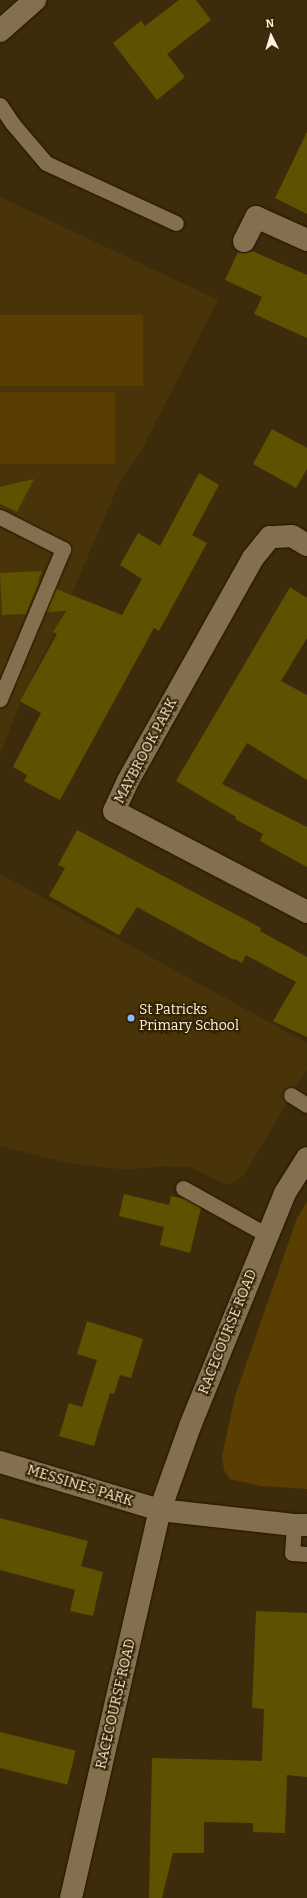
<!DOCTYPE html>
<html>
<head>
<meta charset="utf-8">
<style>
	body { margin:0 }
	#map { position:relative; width:307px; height:1898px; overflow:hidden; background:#3d2c0b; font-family:Bitter,serif }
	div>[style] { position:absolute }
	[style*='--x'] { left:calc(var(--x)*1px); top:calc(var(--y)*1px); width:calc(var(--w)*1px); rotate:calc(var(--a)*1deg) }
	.built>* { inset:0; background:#49340a }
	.green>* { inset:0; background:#593d01; transform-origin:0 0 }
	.building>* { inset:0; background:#5e5200; transform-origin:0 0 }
	.roads { filter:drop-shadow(0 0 1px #211400) drop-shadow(0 0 1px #211400) }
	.lane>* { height:15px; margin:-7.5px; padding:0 7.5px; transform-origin:7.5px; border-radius:7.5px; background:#84704f }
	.street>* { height:22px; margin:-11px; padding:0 11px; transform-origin:11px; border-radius:11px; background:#84704f }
	.secondary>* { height:22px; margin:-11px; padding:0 11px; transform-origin:11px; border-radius:11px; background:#84704f }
	.dots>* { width:11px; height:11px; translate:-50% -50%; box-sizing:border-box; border:2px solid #332201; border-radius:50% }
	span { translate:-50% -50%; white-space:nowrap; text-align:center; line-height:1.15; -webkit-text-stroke:3.5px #332201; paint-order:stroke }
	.street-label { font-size:14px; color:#fdf2e0 }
	.poi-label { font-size:14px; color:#fdf2e0 }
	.left { translate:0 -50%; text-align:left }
	.north { position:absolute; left:251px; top:16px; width:40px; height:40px; -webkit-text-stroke:3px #332201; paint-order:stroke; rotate:355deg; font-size:11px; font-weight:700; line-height:16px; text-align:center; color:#fdf2e0 }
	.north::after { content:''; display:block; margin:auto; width:14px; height:18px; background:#fdf2e0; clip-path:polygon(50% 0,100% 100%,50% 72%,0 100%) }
</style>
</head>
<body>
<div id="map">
	<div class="built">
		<i style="clip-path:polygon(0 197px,218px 300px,141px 451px,121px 479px,60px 621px,24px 693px,0 754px)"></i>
		<i style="clip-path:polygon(0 874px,307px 1043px,307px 1069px,244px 1175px,233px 1183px,224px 1184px,190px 1167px,162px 1166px,128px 1170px,69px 1163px,0 1146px)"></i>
	</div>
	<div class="green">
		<i style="left:0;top:315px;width:143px;height:71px"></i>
		<i style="left:115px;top:392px;width:72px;height:115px;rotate:90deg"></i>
		<i style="clip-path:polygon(307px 1202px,307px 1489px,261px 1486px,230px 1479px,224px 1470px,222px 1456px,235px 1396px,297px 1218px)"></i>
	</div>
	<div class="building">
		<i style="clip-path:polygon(179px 0,196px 0,211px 20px,167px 54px,185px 77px,157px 100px,113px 43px,141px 21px,145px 26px)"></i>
		<i style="clip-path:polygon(307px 132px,307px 214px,275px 198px)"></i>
		<i style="clip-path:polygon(252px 251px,307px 275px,307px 338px,254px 314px,262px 297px,225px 280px,238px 252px,245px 253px)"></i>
		<i style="clip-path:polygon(272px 429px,307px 448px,307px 469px,296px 488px,253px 464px)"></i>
		<i style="clip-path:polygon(199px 473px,219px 485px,192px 535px,207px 543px,159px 631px,154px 628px,60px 800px,24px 781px,27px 775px,13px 767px,41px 713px,20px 701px,57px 634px,53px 632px,66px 611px,46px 612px,56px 589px,122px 615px,142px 579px,120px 565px,138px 533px,160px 546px)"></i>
		<i style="clip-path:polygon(34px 479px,17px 512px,0 504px,0 487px)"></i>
		<i style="clip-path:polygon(42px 571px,38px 581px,39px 582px,26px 614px,2px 615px,0 573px)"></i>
		<i style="clip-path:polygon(290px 587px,307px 598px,307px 638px,281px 681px,307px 695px,307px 780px,247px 743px,222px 784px,307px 827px,307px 867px,260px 841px,263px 834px,235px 819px,236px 817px,176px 781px)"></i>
		<i style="clip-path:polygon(77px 830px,261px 928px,260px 931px,307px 957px,307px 1037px,273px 1021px,296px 982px,270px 968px,246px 955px,242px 963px,235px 959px,234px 960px,137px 907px,119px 935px,49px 896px,65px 868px,58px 865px)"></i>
		<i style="clip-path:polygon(124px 1194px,169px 1205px,171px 1196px,185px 1199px,201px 1208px,190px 1253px,160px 1245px,164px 1227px,119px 1216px)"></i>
		<i style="clip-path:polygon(87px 1321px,143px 1339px,131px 1378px,120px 1375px,114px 1394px,110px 1393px,94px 1446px,59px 1436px,69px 1403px,82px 1407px,97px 1360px,77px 1354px)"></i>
		<i style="clip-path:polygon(0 1518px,88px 1541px,81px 1566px,103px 1572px,93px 1616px,70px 1611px,75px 1590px,0 1570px)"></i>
		<i style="clip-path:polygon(256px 1611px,307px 1613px,307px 1777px,287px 1775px,285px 1833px,253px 1832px,253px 1823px,204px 1822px,204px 1853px,173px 1853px,162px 1898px,149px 1898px,152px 1758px,262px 1761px,264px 1709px,252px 1708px)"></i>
		<i style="left:0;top:1732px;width:78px;height:35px;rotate:14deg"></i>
	</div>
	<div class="roads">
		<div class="lane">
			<i style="--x:0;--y:105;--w:22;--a:56"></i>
			<i style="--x:12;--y:123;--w:52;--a:49.6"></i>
			<i style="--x:46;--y:163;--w:143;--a:24.8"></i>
			<i style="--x:0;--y:517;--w:71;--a:26.9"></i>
			<i style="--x:63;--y:549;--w:163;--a:112.8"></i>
			<i style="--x:291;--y:1095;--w:19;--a:32"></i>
			<i style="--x:183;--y:1188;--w:96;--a:29.2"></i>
			<i style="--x:294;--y:1525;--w:28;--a:94"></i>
			<i style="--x:292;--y:1553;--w:15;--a:4"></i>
		</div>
		<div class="street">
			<i style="--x:0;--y:31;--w:47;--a:-41.5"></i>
			<i style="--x:244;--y:241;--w:27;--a:-63"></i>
			<i style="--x:256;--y:217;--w:56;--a:24.3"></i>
			<i style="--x:307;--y:545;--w:17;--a:-149"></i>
			<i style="--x:292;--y:536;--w:22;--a:177"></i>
			<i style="--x:270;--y:537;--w:27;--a:129"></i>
			<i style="--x:253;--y:558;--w:256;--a:119.3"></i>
			<i style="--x:128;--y:781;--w:33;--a:115"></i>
			<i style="--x:114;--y:811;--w:218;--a:27.6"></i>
			<i style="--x:0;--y:1462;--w:167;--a:16.7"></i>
			<i style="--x:160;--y:1510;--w:135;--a:6.4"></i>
			<i style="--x:294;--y:1525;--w:13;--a:0"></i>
		</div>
		<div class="secondary">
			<i style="--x:71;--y:1898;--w:398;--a:-77.1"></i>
			<i style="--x:160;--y:1510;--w:89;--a:-70.3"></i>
			<i style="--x:190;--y:1426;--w:252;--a:-67.8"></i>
			<i style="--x:285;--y:1193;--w:41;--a:-57.8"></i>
		</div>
	</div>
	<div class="dots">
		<i style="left:131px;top:1018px;background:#8eb9fc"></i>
	</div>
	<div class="street-label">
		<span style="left:146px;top:751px;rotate:-62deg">MAYBROOK PARK</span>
		<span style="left:228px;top:1332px;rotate:-68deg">RACECOURSE ROAD</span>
		<span style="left:80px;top:1486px;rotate:17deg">MESSINES PARK</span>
		<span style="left:116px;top:1704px;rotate:-77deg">RACECOURSE ROAD</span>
	</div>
	<div class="poi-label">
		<span class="left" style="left:139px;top:1018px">St Patricks<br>Primary School</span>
	</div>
	<div class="north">N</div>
</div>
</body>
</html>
